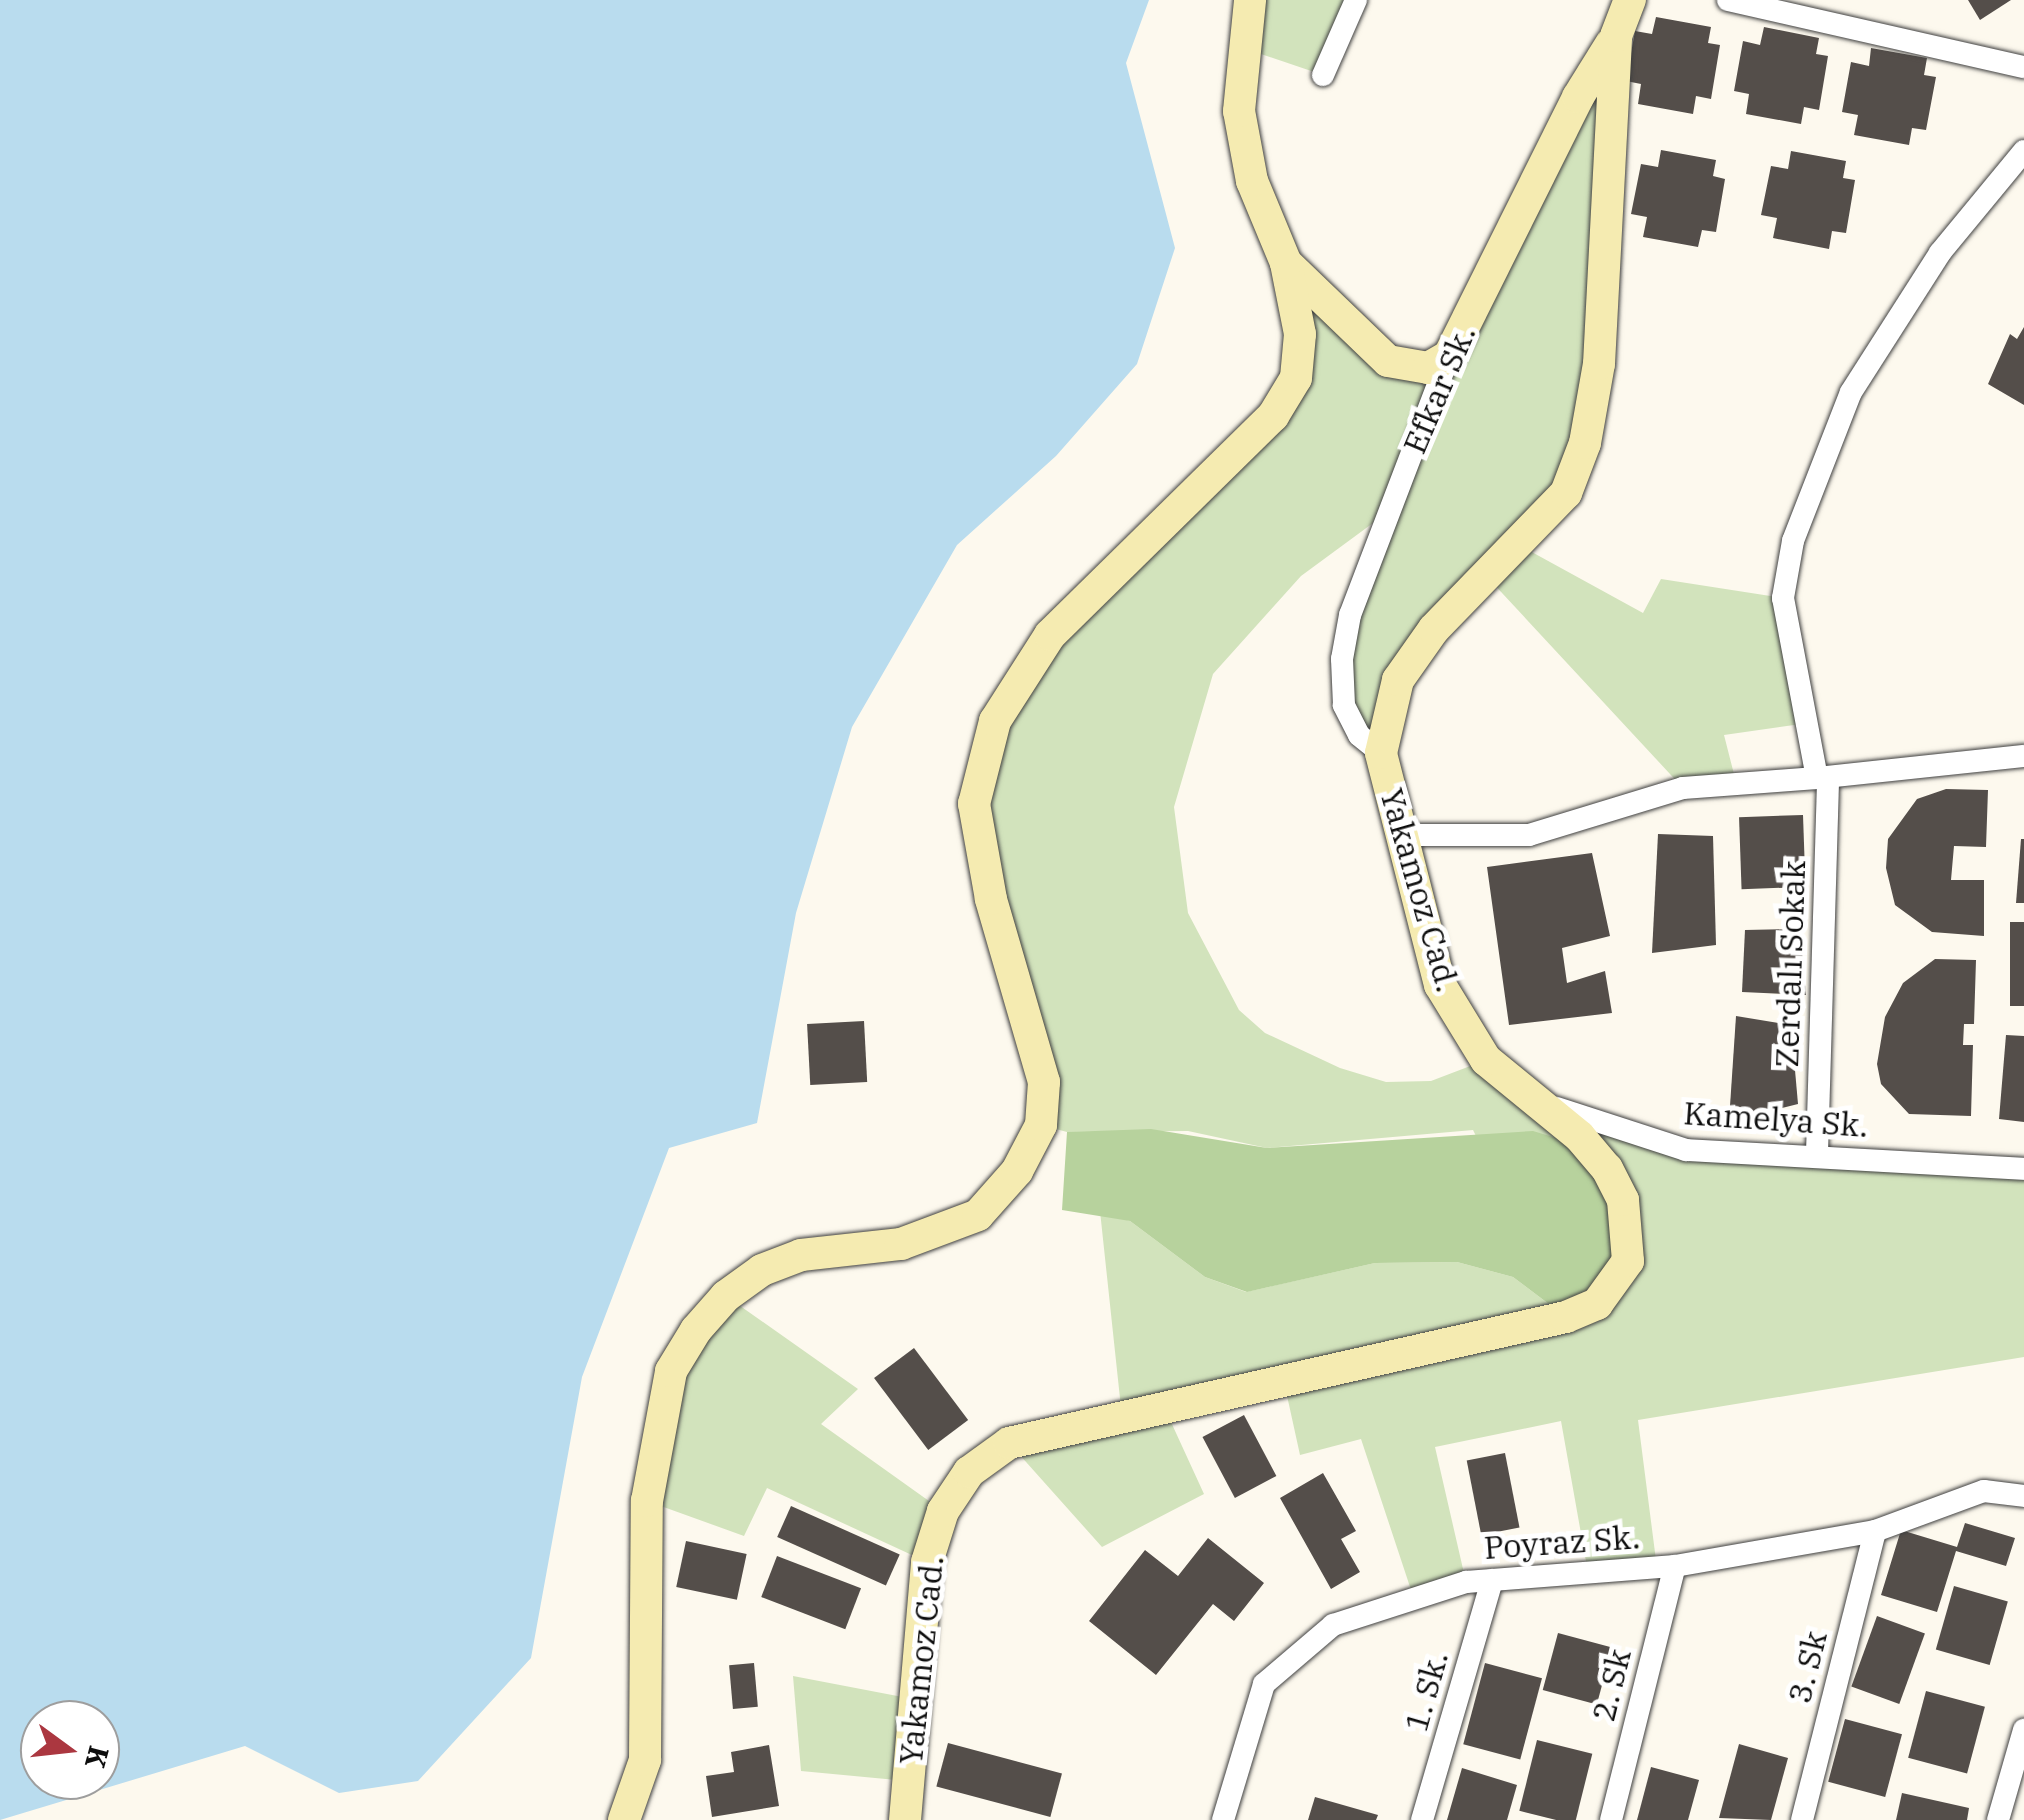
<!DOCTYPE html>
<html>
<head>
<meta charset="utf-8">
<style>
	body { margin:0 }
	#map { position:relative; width:2024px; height:1820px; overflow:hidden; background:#fdf9ee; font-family:"IBM Plex Serif",serif }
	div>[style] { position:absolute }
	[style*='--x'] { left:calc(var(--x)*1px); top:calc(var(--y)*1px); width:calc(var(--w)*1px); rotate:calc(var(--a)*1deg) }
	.green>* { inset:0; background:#d2e3bc }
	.forest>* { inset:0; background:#b7d29d }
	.water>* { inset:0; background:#b9dcee }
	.building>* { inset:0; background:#544e4a; transform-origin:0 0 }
	.roads { filter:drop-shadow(0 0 2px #404040) drop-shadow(0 0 2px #404040) }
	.street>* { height:22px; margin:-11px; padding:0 11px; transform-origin:11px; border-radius:11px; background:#fff }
	.secondary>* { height:32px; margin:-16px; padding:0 16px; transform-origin:16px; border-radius:16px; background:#f5ebb1 }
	span { translate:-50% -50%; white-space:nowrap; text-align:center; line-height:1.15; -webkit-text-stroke:10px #fff; paint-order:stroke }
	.street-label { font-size:32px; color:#0d0d0d }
	.north { position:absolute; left:20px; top:1700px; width:100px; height:100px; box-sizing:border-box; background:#fff; border:2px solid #9e9e9e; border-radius:50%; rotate:105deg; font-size:28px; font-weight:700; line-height:40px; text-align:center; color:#0d0d0d }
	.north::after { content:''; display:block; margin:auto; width:35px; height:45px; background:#ab3740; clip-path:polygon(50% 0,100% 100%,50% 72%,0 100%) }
</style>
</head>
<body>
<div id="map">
	<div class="green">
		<i style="clip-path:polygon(1250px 0,1356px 0,1323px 75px,1243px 48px)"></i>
		<i style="clip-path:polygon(1616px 36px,1585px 443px,1521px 546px,1643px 613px,1661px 579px,1783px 598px,1801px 724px,1724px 735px,1736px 782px,1683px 788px,1489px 579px,1434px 629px,1381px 753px,1359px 735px,1342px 659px,1388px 512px,1301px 576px,1213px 674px,1174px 807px,1188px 913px,1239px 1010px,1265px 1033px,1340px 1068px,1386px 1082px,1431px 1081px,1486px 1060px,1626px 1135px,2024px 1169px,2024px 1357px,1638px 1420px,1657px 1568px,1588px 1573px,1561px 1421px,1435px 1447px,1466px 1582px,1414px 1599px,1361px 1439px,1300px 1455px,1284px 1382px,1165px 1409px,1204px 1494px,1102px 1547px,1009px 1443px,1122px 1417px,1100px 1211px,1130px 1221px,1205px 1277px,1246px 1292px,1375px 1263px,1457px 1262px,1513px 1277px,1566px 1317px,1473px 1130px,1267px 1148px,1188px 1131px,1067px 1132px,1041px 1125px,974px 804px,995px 721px,1296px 378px,1286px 263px,1388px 361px,1428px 368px)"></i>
		<i style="clip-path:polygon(726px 1296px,858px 1389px,821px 1424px,943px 1511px,927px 1562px,767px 1488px,744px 1536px,647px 1501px,661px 1423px)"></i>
		<i style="clip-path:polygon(793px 1676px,913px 1699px,907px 1781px,801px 1771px)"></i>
	</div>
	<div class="forest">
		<i style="clip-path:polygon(1151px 1129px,1267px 1148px,1533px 1131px,1589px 1148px,1630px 1235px,1566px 1317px,1513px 1277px,1457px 1262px,1375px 1263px,1247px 1292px,1205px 1277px,1130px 1221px,1062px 1210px,1067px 1132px)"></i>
	</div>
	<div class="water">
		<i style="clip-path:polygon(evenodd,0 0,1149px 0,1126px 63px,1175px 248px,1137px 364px,1056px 456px,957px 545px,852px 727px,796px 913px,757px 1123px,669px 1148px,582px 1377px,531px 1658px,418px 1781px,339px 1793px,245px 1746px,0 1820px,0 0,40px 1720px,100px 1720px,100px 1780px,40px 1780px,40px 1720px)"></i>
	</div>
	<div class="building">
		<i style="clip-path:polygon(1968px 0,2011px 0,1980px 20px)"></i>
		<i style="clip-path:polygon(1656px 17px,1711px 27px,1708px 43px,1720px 45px,1711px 99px,1696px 96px,1693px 114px,1638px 104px,1641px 84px,1626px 81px,1635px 31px,1652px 34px)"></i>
		<i style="clip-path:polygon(1764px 27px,1819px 38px,1816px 54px,1828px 56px,1819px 110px,1804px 107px,1801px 124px,1746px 114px,1749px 94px,1734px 91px,1743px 41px,1760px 45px)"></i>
		<i style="clip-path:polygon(1871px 48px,1927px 58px,1924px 75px,1936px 77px,1926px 130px,1912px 128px,1909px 145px,1854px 135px,1858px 115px,1842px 112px,1851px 62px,1869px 66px)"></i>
		<i style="clip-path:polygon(1661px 150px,1716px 160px,1713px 176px,1725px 179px,1716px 232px,1702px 230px,1698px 247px,1643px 237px,1647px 217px,1631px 214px,1641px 164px,1658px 167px)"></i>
		<i style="clip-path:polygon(1791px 151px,1846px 161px,1843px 178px,1855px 180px,1846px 233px,1832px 231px,1829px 249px,1773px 238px,1777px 218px,1761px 215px,1771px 166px,1788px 169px)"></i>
		<i style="clip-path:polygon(2024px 327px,2024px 405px,1988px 384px,2010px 334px,2017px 339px)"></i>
		<i style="clip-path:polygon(1946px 789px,1988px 790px,1986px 847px,1954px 846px,1951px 880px,1984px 880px,1984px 936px,1932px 932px,1895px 905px,1886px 868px,1888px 839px,1917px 799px)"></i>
		<i style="left:1803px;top:815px;width:72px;height:64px;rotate:88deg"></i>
		<i style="clip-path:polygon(1658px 834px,1713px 836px,1716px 945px,1652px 953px)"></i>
		<i style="clip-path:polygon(2021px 839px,2024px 839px,2024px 903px,2016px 903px)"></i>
		<i style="clip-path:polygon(1592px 853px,1610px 936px,1562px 948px,1567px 983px,1605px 971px,1612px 1013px,1509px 1025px,1487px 867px)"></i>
		<i style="left:2010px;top:922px;width:14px;height:84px"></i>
		<i style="clip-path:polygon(1800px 929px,1806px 995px,1742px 992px,1745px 930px)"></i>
		<i style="clip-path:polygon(1935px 959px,1976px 960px,1974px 1024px,1964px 1024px,1963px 1045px,1973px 1045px,1971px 1116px,1909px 1114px,1881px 1084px,1877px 1064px,1885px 1017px,1903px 983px)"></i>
		<i style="clip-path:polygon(1736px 1016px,1791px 1025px,1798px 1104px,1729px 1121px)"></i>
		<i style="left:864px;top:1021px;width:61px;height:57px;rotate:87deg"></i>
		<i style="clip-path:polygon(2006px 1035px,2024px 1036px,2024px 1122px,1999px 1119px)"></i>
		<i style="left:914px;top:1348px;width:90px;height:50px;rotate:53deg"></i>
		<i style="left:1244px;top:1415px;width:69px;height:47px;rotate:62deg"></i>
		<i style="left:1505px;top:1453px;width:76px;height:39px;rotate:79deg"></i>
		<i style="clip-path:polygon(1323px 1473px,1356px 1531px,1341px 1539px,1360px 1572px,1331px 1589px,1280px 1498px)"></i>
		<i style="left:791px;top:1506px;width:119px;height:34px;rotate:24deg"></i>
		<i style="clip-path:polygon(1965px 1523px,2015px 1538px,2006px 1566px,1956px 1551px,1937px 1612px,1881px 1595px,1901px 1530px,1957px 1547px)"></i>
		<i style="clip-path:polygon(1208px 1538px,1264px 1583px,1234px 1621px,1213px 1604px,1156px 1675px,1089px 1621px,1145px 1550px,1178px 1576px)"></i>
		<i style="left:686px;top:1541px;width:62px;height:47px;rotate:12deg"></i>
		<i style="left:777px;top:1556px;width:90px;height:44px;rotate:21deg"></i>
		<i style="left:1954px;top:1586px;width:56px;height:66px;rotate:16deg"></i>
		<i style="left:1877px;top:1616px;width:51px;height:75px;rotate:20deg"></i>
		<i style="left:1558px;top:1633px;width:56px;height:59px;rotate:15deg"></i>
		<i style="left:754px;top:1663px;width:44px;height:25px;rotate:85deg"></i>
		<i style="left:1485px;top:1663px;width:59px;height:84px;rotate:15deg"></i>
		<i style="left:1926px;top:1691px;width:61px;height:69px;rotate:15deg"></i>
		<i style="left:1845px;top:1719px;width:59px;height:65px;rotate:15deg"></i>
		<i style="left:1537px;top:1740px;width:57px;height:73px;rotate:14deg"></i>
		<i style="left:948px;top:1743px;width:118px;height:45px;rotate:15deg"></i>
		<i style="clip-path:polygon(1739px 1744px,1788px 1758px,1771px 1820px,1719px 1818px)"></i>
		<i style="clip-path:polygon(769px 1745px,779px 1806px,712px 1817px,706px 1776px,734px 1772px,731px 1752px)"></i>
		<i style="clip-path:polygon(1651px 1767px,1699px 1780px,1688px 1820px,1637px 1820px)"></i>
		<i style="clip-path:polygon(1462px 1768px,1517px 1785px,1507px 1820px,1447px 1820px)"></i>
		<i style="clip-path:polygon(1902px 1793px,1969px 1808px,1967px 1820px,1896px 1820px)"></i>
		<i style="clip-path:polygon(1315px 1797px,1378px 1815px,1376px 1820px,1308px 1820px)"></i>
	</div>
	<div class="roads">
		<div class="street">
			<i style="--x:1728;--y:0;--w:303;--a:12.8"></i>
			<i style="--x:1323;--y:75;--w:82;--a:-66.3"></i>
			<i style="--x:2024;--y:151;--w:132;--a:129.5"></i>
			<i style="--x:1940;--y:253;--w:165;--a:122.6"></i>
			<i style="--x:1851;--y:392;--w:160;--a:111.3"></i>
			<i style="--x:1793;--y:541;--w:58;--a:100"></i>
			<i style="--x:1783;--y:598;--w:183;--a:79.3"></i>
			<i style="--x:1817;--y:778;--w:208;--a:-6.1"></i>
			<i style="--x:1381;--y:753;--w:28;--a:-141"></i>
			<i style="--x:1359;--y:735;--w:34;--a:-117"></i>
			<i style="--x:1344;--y:705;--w:46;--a:-92.5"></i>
			<i style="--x:1342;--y:659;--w:45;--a:-79.7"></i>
			<i style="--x:1350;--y:615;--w:277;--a:-69.1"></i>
			<i style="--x:1402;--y:835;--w:127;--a:0"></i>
			<i style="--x:1529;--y:835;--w:161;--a:-17"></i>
			<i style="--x:1683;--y:788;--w:134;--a:-4.3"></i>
			<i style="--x:1557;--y:1108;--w:136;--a:18"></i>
			<i style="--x:1686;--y:1150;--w:339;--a:3.2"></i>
			<i style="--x:1817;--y:1153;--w:376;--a:-88.3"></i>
			<i style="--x:1223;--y:1820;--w:142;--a:-73.2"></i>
			<i style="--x:1264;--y:1684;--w:91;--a:-40.5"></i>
			<i style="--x:1333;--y:1625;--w:140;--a:-17.9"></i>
			<i style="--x:1466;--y:1582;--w:210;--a:-4.4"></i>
			<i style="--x:1675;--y:1566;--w:203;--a:-9.9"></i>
			<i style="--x:1875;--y:1531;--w:116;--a:-20.2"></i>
			<i style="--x:1984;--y:1491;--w:40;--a:7.1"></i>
			<i style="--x:1422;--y:1820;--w:250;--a:-73.7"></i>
			<i style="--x:1611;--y:1820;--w:262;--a:-75.9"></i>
			<i style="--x:1802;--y:1820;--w:298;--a:-75.8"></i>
			<i style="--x:1998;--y:1820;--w:94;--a:-73.9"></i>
		</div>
		<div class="secondary">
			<i style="--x:1286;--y:263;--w:141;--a:43.9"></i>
			<i style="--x:1388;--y:361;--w:41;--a:9.9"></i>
			<i style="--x:1428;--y:368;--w:24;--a:-30"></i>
			<i style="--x:1449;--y:356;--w:289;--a:-63.5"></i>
			<i style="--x:1578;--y:97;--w:62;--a:-58.1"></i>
			<i style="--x:624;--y:1820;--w:64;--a:-70.7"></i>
			<i style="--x:645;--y:1760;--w:259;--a:-89.6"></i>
			<i style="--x:647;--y:1501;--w:132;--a:-79.5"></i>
			<i style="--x:671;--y:1371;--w:48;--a:-58.6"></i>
			<i style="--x:696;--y:1330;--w:45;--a:-48.6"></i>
			<i style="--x:726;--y:1296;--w:44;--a:-35.8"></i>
			<i style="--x:762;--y:1270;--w:42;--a:-21"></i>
			<i style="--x:801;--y:1255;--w:101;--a:-6.3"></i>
			<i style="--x:901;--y:1244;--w:82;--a:-20.6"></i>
			<i style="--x:978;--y:1215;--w:59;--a:-48.4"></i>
			<i style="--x:1017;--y:1171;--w:52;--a:-62.4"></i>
			<i style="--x:1041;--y:1125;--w:43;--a:-86"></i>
			<i style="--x:1044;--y:1082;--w:191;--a:-106.2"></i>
			<i style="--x:991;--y:899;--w:97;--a:-100.1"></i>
			<i style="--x:974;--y:804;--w:86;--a:-75.8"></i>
			<i style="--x:995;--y:721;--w:102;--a:-57.4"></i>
			<i style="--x:1050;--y:635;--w:313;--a:-44.5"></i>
			<i style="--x:1273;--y:416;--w:44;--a:-58.8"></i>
			<i style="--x:1296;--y:378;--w:44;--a:-84.8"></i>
			<i style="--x:1300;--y:334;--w:72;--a:-101.2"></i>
			<i style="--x:1286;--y:263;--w:89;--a:-112.5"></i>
			<i style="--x:1252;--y:181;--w:71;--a:-100.5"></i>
			<i style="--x:1239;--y:111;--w:112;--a:-84.3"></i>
			<i style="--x:905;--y:1820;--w:259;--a:-85.1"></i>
			<i style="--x:927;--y:1562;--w:53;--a:-72.6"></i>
			<i style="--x:943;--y:1511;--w:47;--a:-56.3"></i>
			<i style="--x:969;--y:1472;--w:49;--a:-35.9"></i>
			<i style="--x:1009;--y:1443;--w:571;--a:-12.75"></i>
			<i style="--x:1566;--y:1317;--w:34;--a:-23"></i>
			<i style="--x:1597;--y:1304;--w:53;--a:-54.2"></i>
			<i style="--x:1628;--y:1261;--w:61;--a:-94.7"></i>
			<i style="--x:1623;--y:1200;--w:35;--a:-117"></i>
			<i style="--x:1607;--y:1169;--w:43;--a:-130.3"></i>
			<i style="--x:1579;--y:1136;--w:120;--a:-140.7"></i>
			<i style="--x:1486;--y:1060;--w:88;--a:-121.5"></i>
			<i style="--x:1440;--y:985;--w:239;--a:-104.3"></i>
			<i style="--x:1381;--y:753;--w:75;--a:-76.9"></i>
			<i style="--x:1398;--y:680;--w:62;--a:-54.8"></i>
			<i style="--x:1434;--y:629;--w:190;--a:-45.9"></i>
			<i style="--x:1566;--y:493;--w:53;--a:-69.2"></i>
			<i style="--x:1585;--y:443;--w:80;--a:-80"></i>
			<i style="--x:1599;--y:364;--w:328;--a:-87"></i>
			<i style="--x:1616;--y:36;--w:39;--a:-69"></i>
		</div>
	</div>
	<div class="street-label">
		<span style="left:1439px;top:389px;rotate:-67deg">Efkar Sk.</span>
		<span style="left:1420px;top:890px;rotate:74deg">Yakamoz Cad.</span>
		<span style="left:1790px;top:964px;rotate:-88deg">Zerdalı Sokak</span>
		<span style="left:1776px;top:1119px;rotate:4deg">Kamelya Sk.</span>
		<span style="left:1562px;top:1542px;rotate:-4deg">Poyraz Sk.</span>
		<span style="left:921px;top:1660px;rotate:-84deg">Yakamoz Cad.</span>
		<span style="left:1807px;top:1667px;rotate:-76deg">3. Sk</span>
		<span style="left:1611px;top:1685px;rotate:-76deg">2. Sk</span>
		<span style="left:1426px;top:1691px;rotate:-74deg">1. Sk.</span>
	</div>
	<div class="north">K</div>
</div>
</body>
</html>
